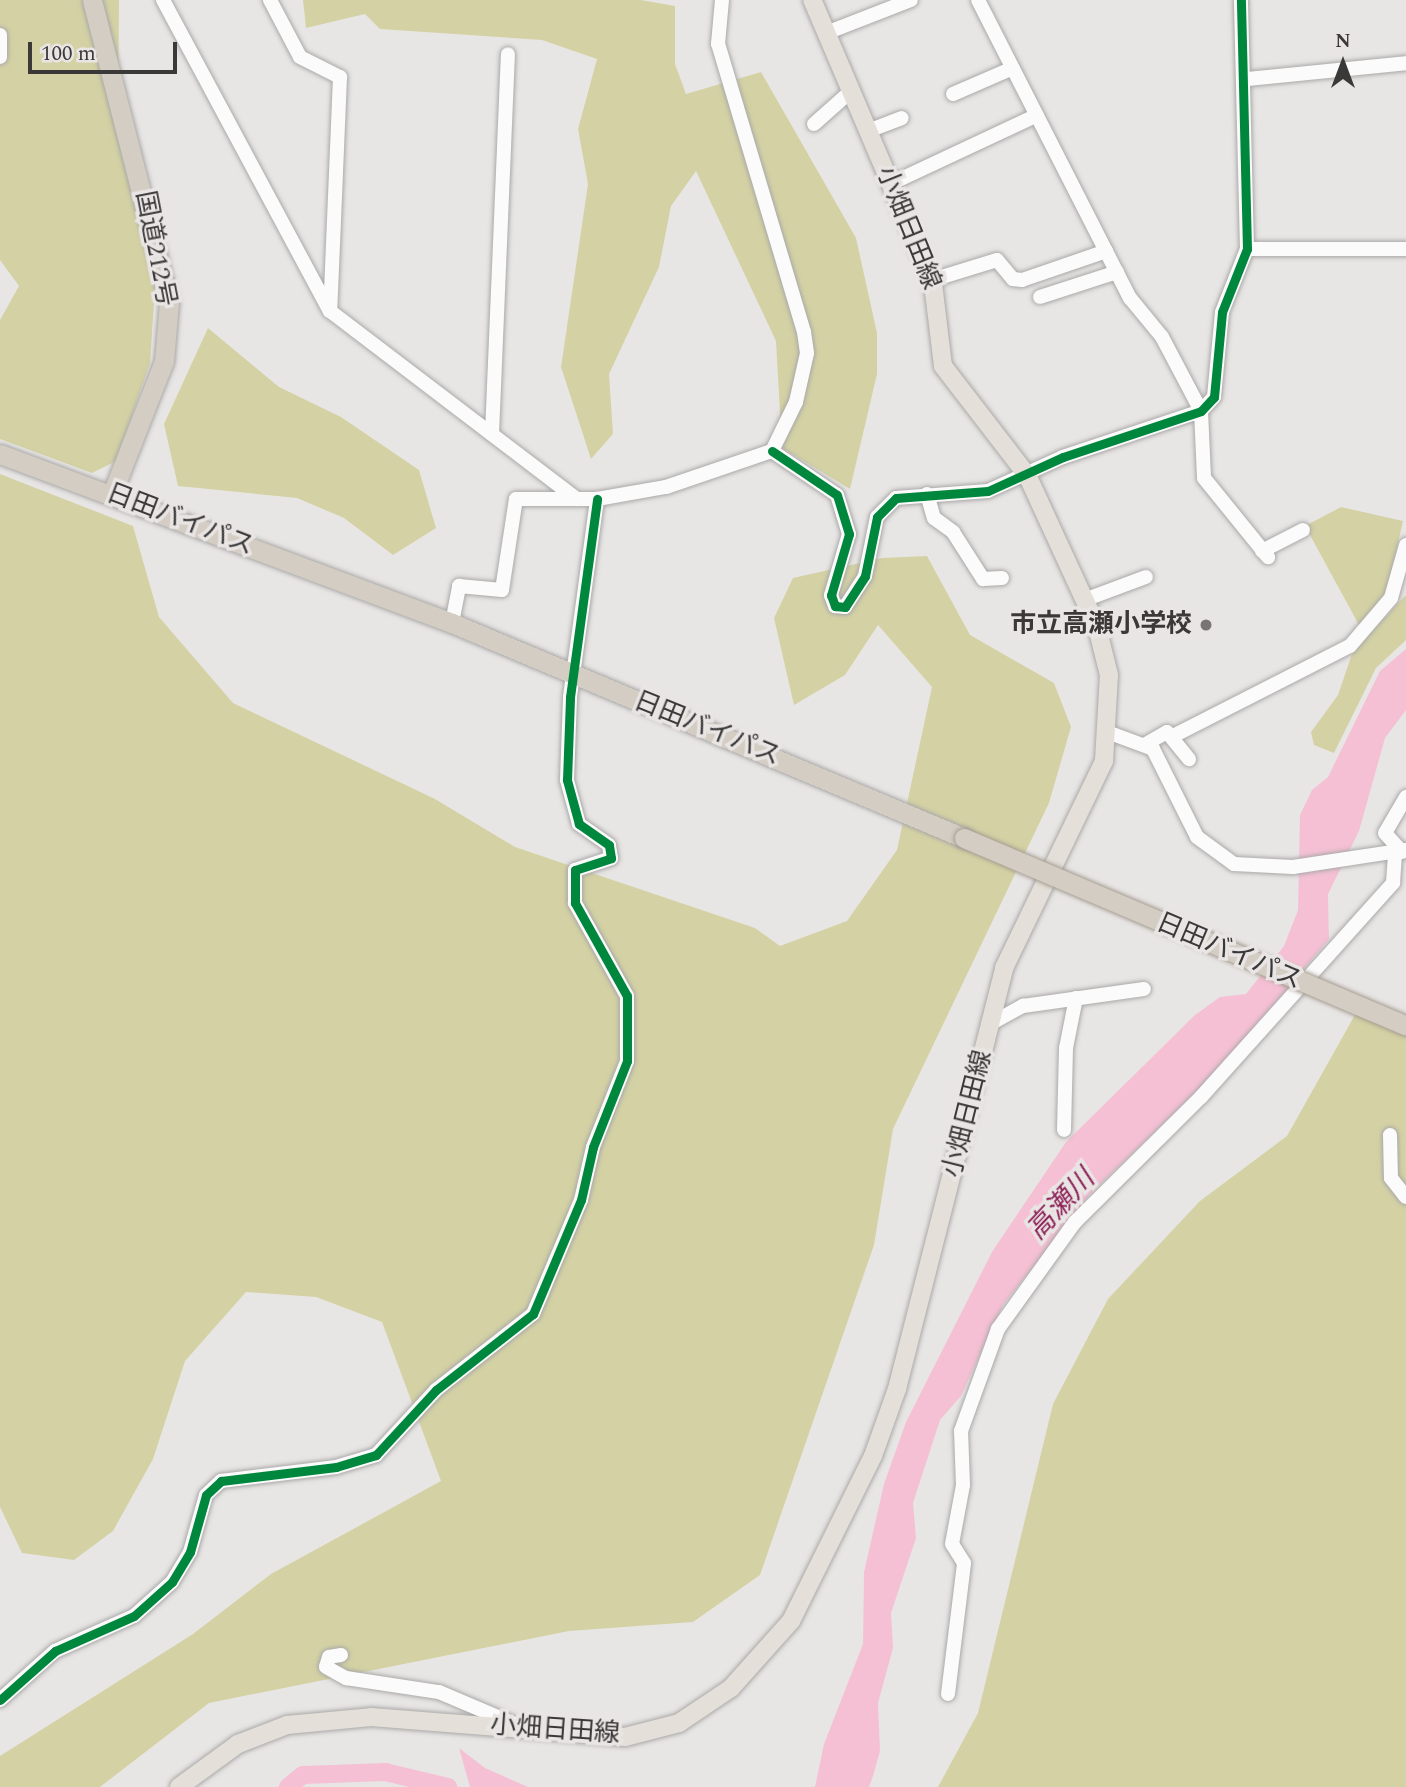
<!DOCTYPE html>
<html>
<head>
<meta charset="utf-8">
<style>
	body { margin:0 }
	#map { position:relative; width:1406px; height:1787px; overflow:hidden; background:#e8e6e5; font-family:Spectral,"Noto Sans JP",serif }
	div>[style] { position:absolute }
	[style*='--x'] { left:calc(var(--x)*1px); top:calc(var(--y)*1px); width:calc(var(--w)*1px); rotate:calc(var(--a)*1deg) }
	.green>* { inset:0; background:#d4d2a4 }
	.water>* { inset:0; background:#f5c0d4 }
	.river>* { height:18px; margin:-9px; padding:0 9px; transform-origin:9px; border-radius:9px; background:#f5c0d4 }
	.roads { filter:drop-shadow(0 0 2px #aaa9a8) drop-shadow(0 0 2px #aaa9a8) }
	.minor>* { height:14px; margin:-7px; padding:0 7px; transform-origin:7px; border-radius:7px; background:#fcfbfb }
	.major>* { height:18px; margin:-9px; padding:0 9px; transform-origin:9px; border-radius:9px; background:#e4e0d9 }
	.highway>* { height:19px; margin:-9.5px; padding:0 9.5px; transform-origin:9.5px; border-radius:9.5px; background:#d4cdc3 }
	.bridges { filter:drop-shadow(0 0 2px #a49d92) drop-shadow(0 0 2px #a49d92) }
	.highway-bridge>* { height:19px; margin:-9.5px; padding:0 9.5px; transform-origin:9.5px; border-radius:9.5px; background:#d4cdc3 }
	.cycleway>* { height:9px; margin:-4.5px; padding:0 4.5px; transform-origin:4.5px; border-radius:4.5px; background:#00873e }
	.dots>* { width:19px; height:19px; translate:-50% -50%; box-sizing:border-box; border:4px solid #e9e5e4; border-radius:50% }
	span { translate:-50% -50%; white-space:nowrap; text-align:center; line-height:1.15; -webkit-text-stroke:7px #e9e5e4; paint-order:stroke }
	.street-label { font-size:26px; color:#3a3938 }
	.poi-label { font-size:26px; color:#3a3938; font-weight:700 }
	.right { translate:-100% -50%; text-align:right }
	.water-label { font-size:28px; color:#8d2358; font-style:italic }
	.north { position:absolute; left:1308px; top:28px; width:70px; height:70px; -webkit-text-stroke:5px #e9e5e4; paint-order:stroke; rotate:0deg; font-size:19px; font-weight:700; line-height:28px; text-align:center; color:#3a3938 }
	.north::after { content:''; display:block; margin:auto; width:24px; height:32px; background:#3a3938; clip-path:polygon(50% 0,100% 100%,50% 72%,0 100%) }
	.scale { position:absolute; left:28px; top:42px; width:149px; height:32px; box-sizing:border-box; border:4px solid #3a3938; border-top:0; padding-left:9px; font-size:21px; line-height:24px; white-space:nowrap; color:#3a3938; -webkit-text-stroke:5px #e9e5e4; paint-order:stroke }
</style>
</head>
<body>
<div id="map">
	<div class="green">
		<i style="clip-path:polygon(0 0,119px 0,118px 127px,155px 287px,150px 363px,116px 461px,92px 473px,0 439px,0 320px,19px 286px,0 260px)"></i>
		<i style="clip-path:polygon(303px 0,641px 0,675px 6px,675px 64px,686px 94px,761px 72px,856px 238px,877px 333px,877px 374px,850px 489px,782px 448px,776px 341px,696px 171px,671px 206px,659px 267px,609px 374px,613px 434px,591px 459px,561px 367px,588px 184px,578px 129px,597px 59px,542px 40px,380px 29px,365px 14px,306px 28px)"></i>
		<i style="clip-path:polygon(208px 328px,279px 387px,341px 417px,419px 470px,436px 528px,393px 555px,344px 518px,297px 498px,178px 486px,164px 424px)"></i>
		<i style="clip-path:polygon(0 474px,133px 526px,159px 617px,233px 703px,435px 799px,515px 847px,755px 928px,780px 946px,847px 921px,897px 850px,932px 687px,878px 625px,845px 675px,794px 705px,774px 618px,793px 578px,882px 558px,927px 556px,970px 635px,1054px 683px,1071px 727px,1049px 803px,893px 1129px,874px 1245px,760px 1575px,693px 1622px,569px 1631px,209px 1703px,100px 1787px,0 1787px,0 1756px,193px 1634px,271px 1574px,441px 1481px,382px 1322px,316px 1297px,246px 1292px,185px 1361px,153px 1459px,113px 1531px,74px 1560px,22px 1553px,0 1507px)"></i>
		<i style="clip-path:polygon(1341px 507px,1403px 521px,1386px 595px,1359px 625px,1305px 526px)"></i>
		<i style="clip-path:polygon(1406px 595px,1406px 640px,1376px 668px,1334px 753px,1314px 745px,1311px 732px,1338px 695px,1353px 651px)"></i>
		<i style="clip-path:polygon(1356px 1013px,1406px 1034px,1406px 1787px,938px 1787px,978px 1713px,1053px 1404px,1108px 1299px,1200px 1201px,1287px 1136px)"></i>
	</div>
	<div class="water">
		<i style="clip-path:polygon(1406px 649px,1406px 710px,1385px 738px,1359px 831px,1328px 894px,1329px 939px,1224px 1065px,1090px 1194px,1003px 1305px,961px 1396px,940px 1420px,913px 1503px,916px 1538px,891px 1613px,893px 1648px,878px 1703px,880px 1751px,873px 1776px,869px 1787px,815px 1787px,824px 1744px,863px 1644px,864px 1572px,884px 1484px,906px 1422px,992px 1252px,1066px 1142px,1195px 1015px,1220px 997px,1246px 994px,1284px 946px,1298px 910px,1300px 815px,1312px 790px,1328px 777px,1380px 671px)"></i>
		<i style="clip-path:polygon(459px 1748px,485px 1768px,528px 1787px,470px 1787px)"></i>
	</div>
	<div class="river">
		<i style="--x:288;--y:1787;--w:19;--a:-39"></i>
		<i style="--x:303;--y:1775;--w:82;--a:-2.1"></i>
		<i style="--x:385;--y:1772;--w:65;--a:13.4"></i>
	</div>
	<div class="roads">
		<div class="minor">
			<i style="--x:163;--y:0;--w:353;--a:61.8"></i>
			<i style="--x:330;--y:311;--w:310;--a:37.3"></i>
			<i style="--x:270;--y:0;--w:64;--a:62.2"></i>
			<i style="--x:300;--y:57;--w:45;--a:26.6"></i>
			<i style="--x:340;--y:77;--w:234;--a:92.4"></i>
			<i style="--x:978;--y:0;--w:335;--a:63"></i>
			<i style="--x:1130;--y:298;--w:50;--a:50.6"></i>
			<i style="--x:1162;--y:337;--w:84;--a:62.2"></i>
			<i style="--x:1201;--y:411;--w:67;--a:87.4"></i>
			<i style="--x:1204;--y:478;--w:102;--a:51"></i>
			<i style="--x:826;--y:33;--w:91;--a:-21.2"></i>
			<i style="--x:0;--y:35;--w:22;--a:90"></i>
			<i style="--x:1247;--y:79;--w:160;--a:-5.7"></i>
			<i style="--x:953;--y:94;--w:65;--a:-23.4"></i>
			<i style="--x:814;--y:124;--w:50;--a:-41.7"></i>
			<i style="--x:868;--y:131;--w:36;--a:-21"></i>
			<i style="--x:890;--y:184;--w:162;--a:-25.1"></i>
			<i style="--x:1247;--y:249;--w:159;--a:0"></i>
			<i style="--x:932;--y:280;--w:68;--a:-17.1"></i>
			<i style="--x:997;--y:260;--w:25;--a:50"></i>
			<i style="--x:1013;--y:279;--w:9;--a:6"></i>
			<i style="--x:1022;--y:280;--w:89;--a:-19"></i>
			<i style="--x:1040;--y:297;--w:81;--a:-18"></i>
			<i style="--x:492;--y:434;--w:380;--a:-87.6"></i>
			<i style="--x:772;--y:451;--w:78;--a:34.1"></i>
			<i style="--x:837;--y:495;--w:41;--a:72.9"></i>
			<i style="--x:849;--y:534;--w:64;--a:106.4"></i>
			<i style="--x:831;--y:595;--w:12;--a:70"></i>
			<i style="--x:835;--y:606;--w:10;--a:6"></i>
			<i style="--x:845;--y:607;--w:37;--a:-57"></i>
			<i style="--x:865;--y:576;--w:60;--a:-78.5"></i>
			<i style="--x:877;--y:517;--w:27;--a:-45"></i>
			<i style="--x:896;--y:498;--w:92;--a:-4.4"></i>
			<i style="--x:988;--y:491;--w:82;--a:-24.4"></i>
			<i style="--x:1063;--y:457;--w:145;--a:-18.4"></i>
			<i style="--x:1201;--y:411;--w:19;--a:-47"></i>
			<i style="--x:1214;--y:397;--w:85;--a:-84.6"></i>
			<i style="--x:1222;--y:312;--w:68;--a:-68.4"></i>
			<i style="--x:1247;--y:249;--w:249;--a:-91.4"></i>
			<i style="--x:927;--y:494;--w:25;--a:74"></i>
			<i style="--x:934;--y:518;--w:24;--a:36"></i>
			<i style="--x:953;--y:532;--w:56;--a:57.4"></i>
			<i style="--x:983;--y:579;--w:19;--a:-3"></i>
			<i style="--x:1262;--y:551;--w:46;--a:-27.1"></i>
			<i style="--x:1084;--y:600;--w:66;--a:-20.4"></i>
			<i style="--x:452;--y:623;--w:38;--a:-79"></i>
			<i style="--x:459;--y:586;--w:43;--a:5.3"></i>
			<i style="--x:502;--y:590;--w:92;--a:-81.3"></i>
			<i style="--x:516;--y:499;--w:81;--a:0"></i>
			<i style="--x:597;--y:499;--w:70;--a:-9.9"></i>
			<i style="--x:666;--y:487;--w:112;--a:-18.8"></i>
			<i style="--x:772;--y:451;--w:55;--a:-63.9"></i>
			<i style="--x:796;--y:402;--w:50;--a:-77.3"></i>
			<i style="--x:807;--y:353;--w:21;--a:-98"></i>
			<i style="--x:804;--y:332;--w:301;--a:-106.6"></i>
			<i style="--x:718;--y:44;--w:44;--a:-84.8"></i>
			<i style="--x:1110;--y:733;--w:46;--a:20.4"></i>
			<i style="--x:1153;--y:749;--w:98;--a:63.4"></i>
			<i style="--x:1197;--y:837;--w:46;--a:36.1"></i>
			<i style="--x:1234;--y:864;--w:59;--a:2.9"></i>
			<i style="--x:1293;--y:867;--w:114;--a:-8.6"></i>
			<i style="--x:1175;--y:735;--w:196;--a:-27"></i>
			<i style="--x:1350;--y:646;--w:63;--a:-49.5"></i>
			<i style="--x:1391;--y:598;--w:55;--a:-74.2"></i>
			<i style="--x:1146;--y:744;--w:24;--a:-30"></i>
			<i style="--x:1167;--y:732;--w:35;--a:51"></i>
			<i style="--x:1402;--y:852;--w:25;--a:-132"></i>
			<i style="--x:1385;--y:833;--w:42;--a:-59.7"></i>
			<i style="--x:990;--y:1024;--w:38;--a:-29"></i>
			<i style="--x:1023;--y:1006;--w:122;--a:-8"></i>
			<i style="--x:1064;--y:1130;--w:82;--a:-88.6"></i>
			<i style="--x:1066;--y:1048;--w:51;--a:-78.7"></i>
			<i style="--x:1390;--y:1135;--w:43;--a:88.7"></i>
			<i style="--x:1391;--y:1178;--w:24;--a:52"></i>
			<i style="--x:341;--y:1655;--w:12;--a:171"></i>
			<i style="--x:329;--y:1657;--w:10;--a:107"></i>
			<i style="--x:326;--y:1667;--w:23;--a:29"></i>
			<i style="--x:346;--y:1678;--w:94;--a:8.6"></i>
			<i style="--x:439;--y:1692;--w:95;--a:23"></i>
			<i style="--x:948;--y:1694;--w:132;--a:-83"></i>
			<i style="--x:964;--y:1563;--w:22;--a:-122"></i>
			<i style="--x:952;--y:1544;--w:60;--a:-79.4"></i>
			<i style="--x:963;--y:1485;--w:54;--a:-92.1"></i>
			<i style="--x:961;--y:1431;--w:109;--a:-70.1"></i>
			<i style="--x:998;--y:1329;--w:132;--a:-54.3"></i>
			<i style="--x:1075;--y:1222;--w:177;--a:-44.8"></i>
			<i style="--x:1201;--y:1097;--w:288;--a:-48.1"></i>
			<i style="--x:1393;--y:883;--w:28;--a:-86"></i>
			<i style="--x:0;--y:1700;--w:74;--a:-41.7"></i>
			<i style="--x:55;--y:1651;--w:86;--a:-23.9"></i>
			<i style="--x:134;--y:1616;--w:51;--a:-41.8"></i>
			<i style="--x:172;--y:1582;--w:35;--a:-59"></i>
			<i style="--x:190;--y:1552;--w:59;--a:-74.3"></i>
			<i style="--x:206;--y:1495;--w:21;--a:-43"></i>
			<i style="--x:221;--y:1481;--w:116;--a:-6.9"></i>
			<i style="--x:336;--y:1467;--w:42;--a:-16.7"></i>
			<i style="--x:376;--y:1455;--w:88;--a:-47.3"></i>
			<i style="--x:436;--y:1390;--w:123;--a:-38.1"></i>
			<i style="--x:533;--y:1314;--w:124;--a:-67.2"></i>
			<i style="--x:581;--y:1200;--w:54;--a:-77.2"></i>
			<i style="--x:593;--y:1147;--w:92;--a:-68.4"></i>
			<i style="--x:627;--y:1061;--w:65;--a:-90"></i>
			<i style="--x:627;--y:996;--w:107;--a:-119.2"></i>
			<i style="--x:575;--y:903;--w:33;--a:-90"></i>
			<i style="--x:575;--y:870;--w:38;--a:-18"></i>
			<i style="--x:611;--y:858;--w:13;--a:-99"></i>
			<i style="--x:609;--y:845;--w:37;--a:-145"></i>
			<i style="--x:579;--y:824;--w:46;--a:-105.3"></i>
			<i style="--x:567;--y:780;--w:83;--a:-87.9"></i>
			<i style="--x:570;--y:697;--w:200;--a:-82.2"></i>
		</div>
		<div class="major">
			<i style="--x:179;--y:1787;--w:73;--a:-36.1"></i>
			<i style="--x:238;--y:1744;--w:53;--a:-21.2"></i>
			<i style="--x:287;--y:1725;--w:84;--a:-5.4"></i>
			<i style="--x:371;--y:1717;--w:255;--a:4.5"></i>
			<i style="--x:625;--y:1737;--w:56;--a:-14.5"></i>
			<i style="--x:679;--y:1723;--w:63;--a:-33.9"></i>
			<i style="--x:731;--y:1688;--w:90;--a:-48.2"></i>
			<i style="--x:791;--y:1621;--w:184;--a:-63.6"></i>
			<i style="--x:873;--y:1456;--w:71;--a:-70.3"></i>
			<i style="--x:897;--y:1389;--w:434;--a:-75.7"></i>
			<i style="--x:1004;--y:968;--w:230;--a:-64.2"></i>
			<i style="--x:1104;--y:761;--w:86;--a:-86.7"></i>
			<i style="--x:1109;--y:675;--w:49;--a:-104"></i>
			<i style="--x:1097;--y:627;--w:167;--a:-114.7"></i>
			<i style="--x:1027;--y:475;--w:138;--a:-127.6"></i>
			<i style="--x:943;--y:366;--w:84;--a:-96.9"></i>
			<i style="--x:933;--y:283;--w:308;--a:-113.1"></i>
		</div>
		<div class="highway">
			<i style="--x:92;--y:0;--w:312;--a:75.7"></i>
			<i style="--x:169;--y:302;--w:59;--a:94.8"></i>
			<i style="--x:164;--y:361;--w:143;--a:111.4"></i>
			<i style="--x:0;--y:454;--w:483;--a:20.5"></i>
			<i style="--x:452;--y:623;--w:555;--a:22.78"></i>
		</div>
	</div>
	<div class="bridges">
		<div class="highway-bridge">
			<i style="--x:964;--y:838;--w:480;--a:23"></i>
		</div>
	</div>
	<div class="cycleway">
		<i style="--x:772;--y:451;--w:78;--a:34.1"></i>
		<i style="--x:837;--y:495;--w:41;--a:72.9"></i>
		<i style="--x:849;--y:534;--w:64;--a:106.4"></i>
		<i style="--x:831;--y:595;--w:12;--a:70"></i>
		<i style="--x:835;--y:606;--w:10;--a:6"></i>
		<i style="--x:845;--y:607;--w:37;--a:-57"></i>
		<i style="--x:865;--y:576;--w:60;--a:-78.5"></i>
		<i style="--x:877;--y:517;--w:27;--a:-45"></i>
		<i style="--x:896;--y:498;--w:92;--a:-4.4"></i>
		<i style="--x:988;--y:491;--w:82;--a:-24.4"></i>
		<i style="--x:1063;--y:457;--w:145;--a:-18.4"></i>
		<i style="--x:1201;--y:411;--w:19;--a:-47"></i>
		<i style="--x:1214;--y:397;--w:85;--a:-84.6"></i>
		<i style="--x:1222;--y:312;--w:68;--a:-68.4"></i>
		<i style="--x:1247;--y:249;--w:249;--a:-91.4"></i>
		<i style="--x:0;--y:1700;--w:74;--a:-41.7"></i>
		<i style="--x:55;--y:1651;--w:86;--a:-23.9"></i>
		<i style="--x:134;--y:1616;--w:51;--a:-41.8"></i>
		<i style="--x:172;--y:1582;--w:35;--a:-59"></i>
		<i style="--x:190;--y:1552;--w:59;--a:-74.3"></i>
		<i style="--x:206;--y:1495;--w:21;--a:-43"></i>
		<i style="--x:221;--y:1481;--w:116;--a:-6.9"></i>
		<i style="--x:336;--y:1467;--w:42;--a:-16.7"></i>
		<i style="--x:376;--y:1455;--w:88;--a:-47.3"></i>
		<i style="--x:436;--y:1390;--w:123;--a:-38.1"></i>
		<i style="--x:533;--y:1314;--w:124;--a:-67.2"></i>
		<i style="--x:581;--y:1200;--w:54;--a:-77.2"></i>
		<i style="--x:593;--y:1147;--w:92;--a:-68.4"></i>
		<i style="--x:627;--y:1061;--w:65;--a:-90"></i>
		<i style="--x:627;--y:996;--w:107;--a:-119.2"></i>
		<i style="--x:575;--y:903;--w:33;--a:-90"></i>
		<i style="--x:575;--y:870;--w:38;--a:-18"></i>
		<i style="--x:611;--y:858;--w:13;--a:-99"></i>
		<i style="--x:609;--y:845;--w:37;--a:-145"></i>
		<i style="--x:579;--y:824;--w:46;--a:-105.3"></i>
		<i style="--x:567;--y:780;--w:83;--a:-87.9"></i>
		<i style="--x:570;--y:697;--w:200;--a:-82.2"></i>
	</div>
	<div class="dots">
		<i style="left:1206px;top:625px;background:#777675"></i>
	</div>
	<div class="street-label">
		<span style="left:908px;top:228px;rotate:68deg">小畑日田線</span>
		<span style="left:155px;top:249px;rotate:79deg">国道212号</span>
		<span style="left:180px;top:520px;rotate:21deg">日田バイパス</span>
		<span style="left:707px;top:729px;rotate:22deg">日田バイパス</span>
		<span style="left:1229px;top:952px;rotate:23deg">日田バイパス</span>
		<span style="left:968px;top:1114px;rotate:-76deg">小畑日田線</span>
		<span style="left:555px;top:1730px;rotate:4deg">小畑日田線</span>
	</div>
	<div class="poi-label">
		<span class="right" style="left:1192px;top:625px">市立高瀬小学校</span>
	</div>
	<div class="water-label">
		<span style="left:1061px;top:1205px;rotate:-47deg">高瀬川</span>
	</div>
	<div class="north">N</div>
	<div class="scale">100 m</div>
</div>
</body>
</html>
